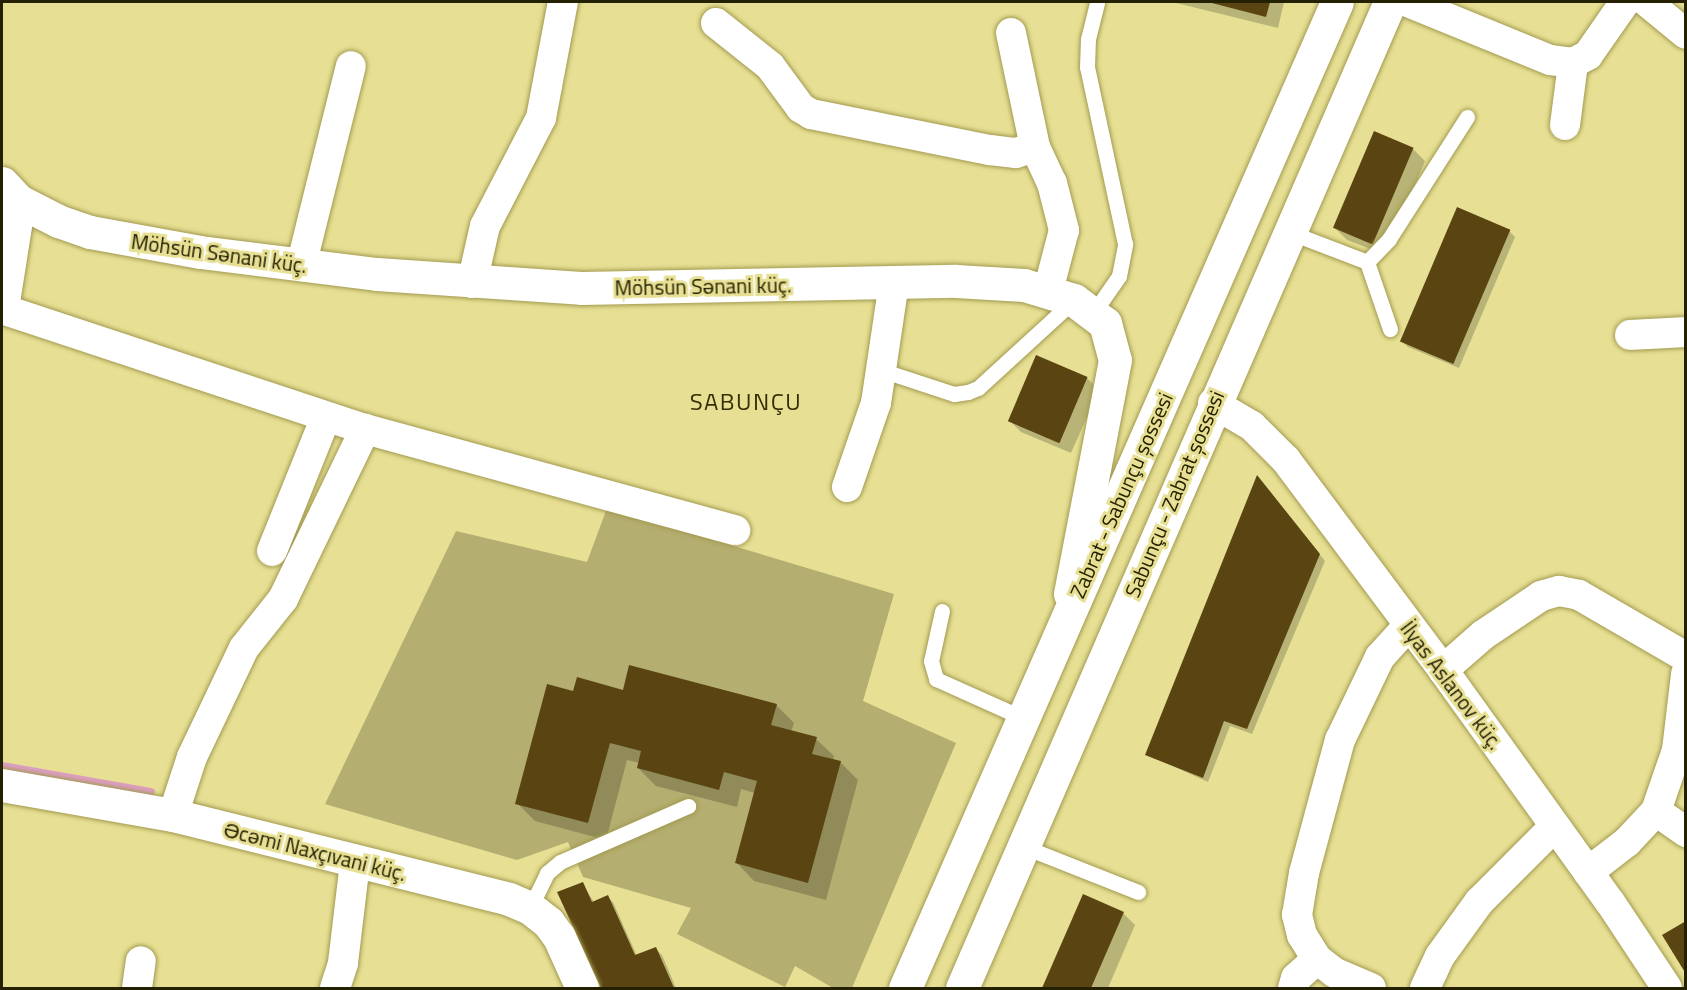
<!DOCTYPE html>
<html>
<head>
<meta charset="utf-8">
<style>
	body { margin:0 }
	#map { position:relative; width:1687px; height:990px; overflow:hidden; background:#e7e094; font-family:"Titillium Web",sans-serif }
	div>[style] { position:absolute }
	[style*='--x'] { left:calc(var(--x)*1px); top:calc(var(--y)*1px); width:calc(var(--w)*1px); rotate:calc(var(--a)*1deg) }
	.green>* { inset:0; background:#b4ae70 }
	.shadow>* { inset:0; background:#0003 }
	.stream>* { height:8px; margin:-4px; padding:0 4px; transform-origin:4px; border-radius:4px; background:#de9ec3 }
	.building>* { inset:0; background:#5a4412; transform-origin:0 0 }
	.roads { filter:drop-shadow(0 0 2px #a29a50) drop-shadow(0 0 2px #a29a50) }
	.lane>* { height:15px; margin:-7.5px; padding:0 7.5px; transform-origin:7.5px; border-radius:7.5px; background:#fff }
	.street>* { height:30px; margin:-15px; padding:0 15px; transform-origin:15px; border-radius:15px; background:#fff }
	.secondary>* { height:33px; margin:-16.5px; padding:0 16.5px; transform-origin:16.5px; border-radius:16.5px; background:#fff }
	.primary>* { height:33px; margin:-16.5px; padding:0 16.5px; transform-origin:16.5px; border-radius:16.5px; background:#fff }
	span { translate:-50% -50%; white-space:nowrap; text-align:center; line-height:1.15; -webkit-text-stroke:6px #e7e094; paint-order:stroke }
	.street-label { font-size:21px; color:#242002 }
	.quarter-label { font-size:24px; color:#332e05; letter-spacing:1.5px }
	.frame { position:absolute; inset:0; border:3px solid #242002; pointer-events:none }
</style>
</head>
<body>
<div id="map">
	<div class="green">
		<i style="clip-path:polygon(607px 508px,894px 594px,863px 701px,956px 743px,852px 988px,833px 988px,795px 966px,785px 987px,677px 934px,691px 908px,583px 877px,568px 842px,517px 860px,325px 804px,456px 531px,587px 562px)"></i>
	</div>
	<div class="shadow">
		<i style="clip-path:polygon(1172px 2px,1284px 2px,1278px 28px)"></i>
		<i style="clip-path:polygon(1413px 149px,1425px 161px,1386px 255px,1347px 240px,1335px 228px)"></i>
		<i style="clip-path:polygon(1509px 231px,1515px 237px,1459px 368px,1408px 347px,1402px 341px)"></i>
		<i style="clip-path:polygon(1037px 357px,1087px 378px,1099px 390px,1071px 453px,1021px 432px,1009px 420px)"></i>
		<i style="clip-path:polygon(1262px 483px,1325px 561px,1252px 734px,1230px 726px,1208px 782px,1146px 754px)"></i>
		<i style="clip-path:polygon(624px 692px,776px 705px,794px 723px,791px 732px,816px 739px,834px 756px,833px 760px,840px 762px,858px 780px,826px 900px,754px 881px,737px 863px,755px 793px,741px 789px,737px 807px,656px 786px,638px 768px,640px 763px,627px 760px,606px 840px,535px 821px,517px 803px,574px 693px)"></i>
		<i style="clip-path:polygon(582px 884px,594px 902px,607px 897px,613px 902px,637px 956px,656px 949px,662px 955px,676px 988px,602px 988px,559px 892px)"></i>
		<i style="clip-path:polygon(1084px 896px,1123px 913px,1135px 925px,1108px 988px,1044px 988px)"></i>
	</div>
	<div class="stream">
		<i style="--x:2;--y:766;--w:151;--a:9.9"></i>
	</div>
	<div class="building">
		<i style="clip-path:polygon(1208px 2px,1270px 2px,1266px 17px)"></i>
		<i style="left:1374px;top:131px;width:43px;height:105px;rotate:23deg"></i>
		<i style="left:1457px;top:207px;width:58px;height:146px;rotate:23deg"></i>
		<i style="left:1036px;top:355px;width:56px;height:72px;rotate:23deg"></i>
		<i style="clip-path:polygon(1257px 475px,1320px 554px,1247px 729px,1224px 721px,1203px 778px,1145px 755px)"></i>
		<i style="clip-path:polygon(629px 665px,777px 704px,771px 725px,817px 737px,812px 754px,841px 761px,808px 883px,735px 863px,757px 781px,724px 772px,719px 790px,637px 768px,641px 751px,610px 743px,588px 823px,515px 804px,547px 684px,573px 691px,577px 677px,623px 690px)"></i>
		<i style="clip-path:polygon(583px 882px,592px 902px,608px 895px,635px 955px,656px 947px,674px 988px,601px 988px,557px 892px)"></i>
		<i style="clip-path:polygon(1083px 894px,1124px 912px,1091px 988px,1042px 988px)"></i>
		<i style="clip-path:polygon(1686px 921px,1686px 974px,1662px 935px)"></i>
	</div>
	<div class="roads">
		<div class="lane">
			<i style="--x:1289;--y:232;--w:84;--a:21"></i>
			<i style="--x:1367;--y:262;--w:32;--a:-46"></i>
			<i style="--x:1389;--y:239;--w:145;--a:-57.4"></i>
			<i style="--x:1367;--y:262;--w:71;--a:71.1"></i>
			<i style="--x:1094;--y:312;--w:44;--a:-55.2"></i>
			<i style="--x:1119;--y:276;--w:33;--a:-79"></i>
			<i style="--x:1125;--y:244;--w:181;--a:-102.1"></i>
			<i style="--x:1087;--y:67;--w:28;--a:-88"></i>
			<i style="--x:1088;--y:39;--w:38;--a:-76"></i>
			<i style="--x:884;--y:371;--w:74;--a:18.2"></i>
			<i style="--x:954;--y:394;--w:14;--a:-8"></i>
			<i style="--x:968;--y:392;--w:11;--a:-22"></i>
			<i style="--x:978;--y:388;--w:130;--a:-42.5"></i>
			<i style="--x:942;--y:611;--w:51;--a:102.4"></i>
			<i style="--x:931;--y:661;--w:19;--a:74"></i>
			<i style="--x:936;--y:679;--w:95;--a:24.1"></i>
			<i style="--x:1022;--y:846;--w:125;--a:21.6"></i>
			<i style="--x:530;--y:908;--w:39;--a:-64"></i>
			<i style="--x:547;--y:873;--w:17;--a:-40"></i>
			<i style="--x:560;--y:862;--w:140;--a:-23.6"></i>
		</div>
		<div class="street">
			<i style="--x:1408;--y:2;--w:153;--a:22.2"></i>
			<i style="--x:1550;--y:60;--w:23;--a:7"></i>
			<i style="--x:1573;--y:63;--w:17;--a:-28"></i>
			<i style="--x:1588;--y:55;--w:65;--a:-55.1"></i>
			<i style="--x:1647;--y:2;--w:50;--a:39.4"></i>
			<i style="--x:716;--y:23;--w:69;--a:38.5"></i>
			<i style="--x:770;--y:66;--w:52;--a:53.6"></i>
			<i style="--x:801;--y:108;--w:12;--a:31"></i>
			<i style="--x:811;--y:114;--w:183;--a:11.4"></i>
			<i style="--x:990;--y:150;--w:26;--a:7"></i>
			<i style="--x:1016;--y:153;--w:20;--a:-18"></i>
			<i style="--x:1035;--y:147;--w:40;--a:65"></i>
			<i style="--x:1052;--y:183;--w:49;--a:75.7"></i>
			<i style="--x:1064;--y:230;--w:63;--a:104.7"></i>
			<i style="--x:1011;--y:33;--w:116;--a:78.1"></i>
			<i style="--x:1565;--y:125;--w:63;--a:-82.6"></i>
			<i style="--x:301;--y:266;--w:206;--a:-76"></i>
			<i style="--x:472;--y:283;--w:58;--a:-77.2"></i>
			<i style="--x:485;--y:226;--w:122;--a:-62.6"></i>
			<i style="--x:541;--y:118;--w:118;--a:-79.3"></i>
			<i style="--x:2;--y:309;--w:382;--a:18.3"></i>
			<i style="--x:365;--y:429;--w:384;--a:15.3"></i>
			<i style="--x:1630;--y:335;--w:56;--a:-3.1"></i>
			<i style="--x:1213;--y:403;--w:45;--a:30.5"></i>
			<i style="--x:1252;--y:426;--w:48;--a:45"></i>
			<i style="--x:1286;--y:460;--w:262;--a:53.2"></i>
			<i style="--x:1443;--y:670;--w:286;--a:54.3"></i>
			<i style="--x:1610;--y:902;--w:103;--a:56.5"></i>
			<i style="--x:847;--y:487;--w:89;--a:-71"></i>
			<i style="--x:876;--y:403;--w:121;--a:-81.5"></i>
			<i style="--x:272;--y:551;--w:144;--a:-68.1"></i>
			<i style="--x:1443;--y:670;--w:53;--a:-41.2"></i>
			<i style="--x:1483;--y:635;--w:70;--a:-33.9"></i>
			<i style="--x:1541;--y:596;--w:19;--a:-16"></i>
			<i style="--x:1559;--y:591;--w:20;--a:11"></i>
			<i style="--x:1579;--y:595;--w:124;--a:30.1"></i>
			<i style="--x:1656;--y:811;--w:37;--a:35"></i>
			<i style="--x:173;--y:815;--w:61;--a:-71.9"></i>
			<i style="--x:192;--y:757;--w:121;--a:-64.5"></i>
			<i style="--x:244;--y:648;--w:63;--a:-51.5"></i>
			<i style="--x:283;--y:599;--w:189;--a:-64.2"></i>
			<i style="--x:1588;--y:872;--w:49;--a:-37.6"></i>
			<i style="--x:1627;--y:842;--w:42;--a:-46.9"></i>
			<i style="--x:1656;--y:811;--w:65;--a:-71"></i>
			<i style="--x:1677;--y:750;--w:77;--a:-83.2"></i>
			<i style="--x:137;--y:988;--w:27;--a:-82"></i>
			<i style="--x:335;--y:988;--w:26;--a:-72"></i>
			<i style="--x:343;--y:963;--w:102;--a:-83.2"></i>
			<i style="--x:1293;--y:988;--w:10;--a:-73"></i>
			<i style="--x:1296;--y:978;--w:28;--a:-42"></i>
			<i style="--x:1371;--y:988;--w:39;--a:-157"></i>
			<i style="--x:1335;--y:973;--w:23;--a:-142"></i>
			<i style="--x:1317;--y:959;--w:28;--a:-122"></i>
			<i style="--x:1302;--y:935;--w:21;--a:-104"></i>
			<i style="--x:1297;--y:915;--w:43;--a:-80.5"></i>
			<i style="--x:1304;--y:873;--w:138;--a:-74.9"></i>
			<i style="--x:1340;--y:740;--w:92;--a:-64.3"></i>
			<i style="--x:1380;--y:657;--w:42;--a:-47.9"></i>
			<i style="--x:1425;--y:988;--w:35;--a:-65"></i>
			<i style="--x:1440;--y:956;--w:67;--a:-54.2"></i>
			<i style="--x:1479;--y:902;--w:107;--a:-45"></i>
		</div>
		<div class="secondary">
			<i style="--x:2;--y:183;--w:25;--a:47"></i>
			<i style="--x:19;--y:201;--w:44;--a:27.1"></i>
			<i style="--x:58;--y:221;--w:34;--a:19"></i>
			<i style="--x:90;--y:232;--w:112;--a:10.3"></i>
			<i style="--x:200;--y:252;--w:178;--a:7.1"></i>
			<i style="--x:377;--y:274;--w:204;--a:3.9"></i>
			<i style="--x:581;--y:288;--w:375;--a:-1.1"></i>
			<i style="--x:956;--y:281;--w:68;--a:3.4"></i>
			<i style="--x:1024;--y:285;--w:52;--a:16.7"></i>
			<i style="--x:1074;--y:300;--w:39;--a:37"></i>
			<i style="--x:1105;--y:323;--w:38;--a:75"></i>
			<i style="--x:1115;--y:360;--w:238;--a:100.9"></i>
			<i style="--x:2;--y:308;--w:108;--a:-81"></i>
			<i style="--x:2;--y:785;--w:174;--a:10"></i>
			<i style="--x:173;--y:815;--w:346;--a:14"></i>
			<i style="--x:509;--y:899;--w:23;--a:23"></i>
			<i style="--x:530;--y:908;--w:23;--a:38"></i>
			<i style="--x:548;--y:922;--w:19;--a:54"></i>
			<i style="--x:559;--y:937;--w:56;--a:65.7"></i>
		</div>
		<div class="primary">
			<i style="--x:905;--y:988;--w:1076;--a:-66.34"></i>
			<i style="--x:962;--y:988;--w:1075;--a:-66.54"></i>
		</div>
	</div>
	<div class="street-label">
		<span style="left:219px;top:253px;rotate:8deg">Möhsün Sənani küç.</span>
		<span style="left:703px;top:286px;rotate:-1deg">Möhsün Sənani küç.</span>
		<span style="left:1174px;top:494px;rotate:-67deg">Sabunçu - Zabrat şossesi</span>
		<span style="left:1121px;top:495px;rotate:-66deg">Zabrat - Sabunçu şossesi</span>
		<span style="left:1452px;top:685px;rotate:53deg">İlyas Aslanov küç.</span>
		<span style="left:315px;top:851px;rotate:14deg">Əcəmi Naxçıvani küç.</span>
	</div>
	<div class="quarter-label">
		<span style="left:746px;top:402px">SABUNÇU</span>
	</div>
	<div class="frame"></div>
</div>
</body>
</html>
